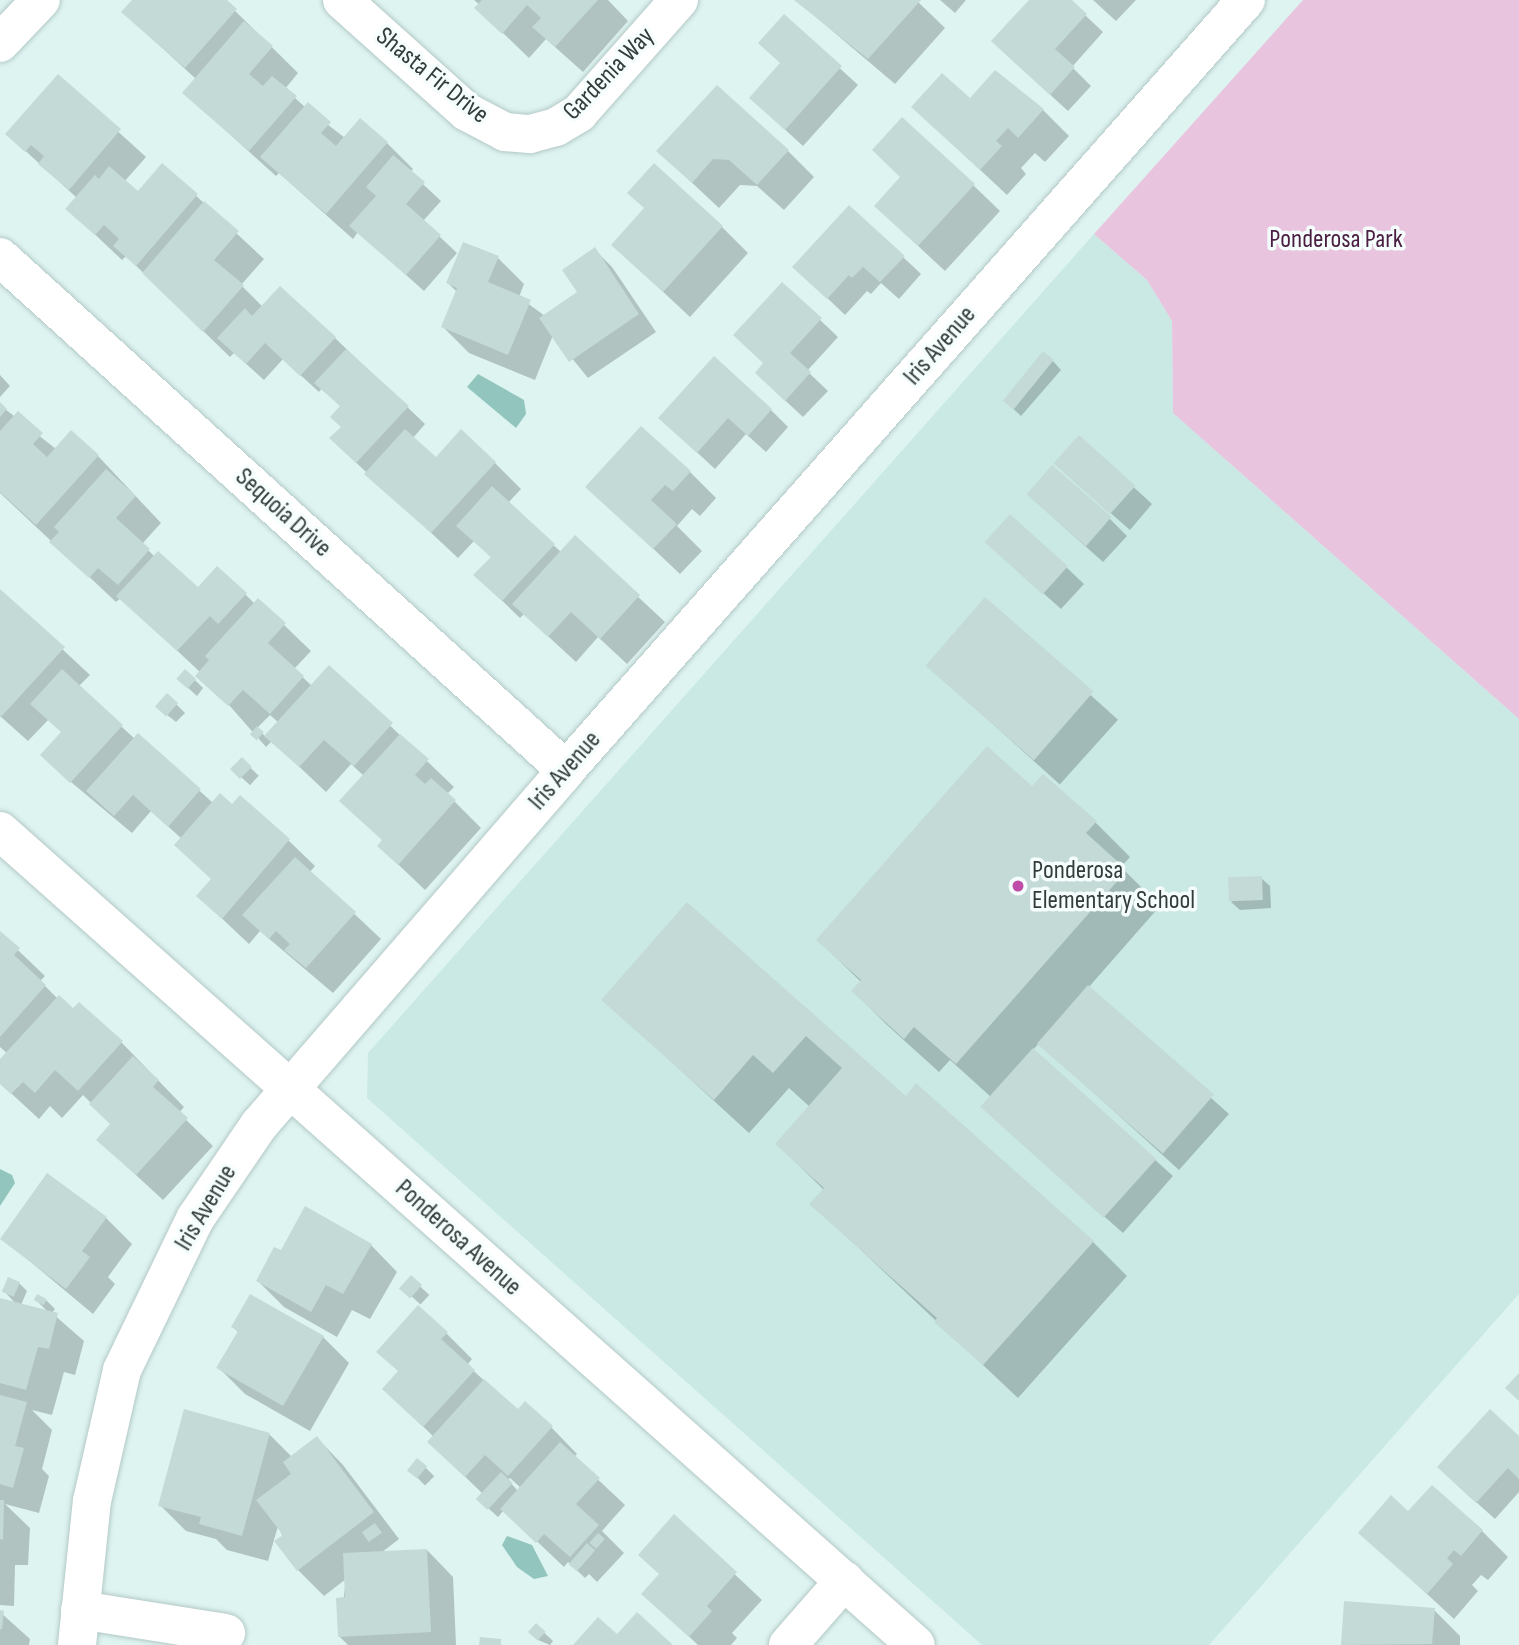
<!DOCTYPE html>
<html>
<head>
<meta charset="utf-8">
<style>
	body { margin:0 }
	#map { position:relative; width:1519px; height:1645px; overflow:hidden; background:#def4f1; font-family:"Sofia Sans Condensed",sans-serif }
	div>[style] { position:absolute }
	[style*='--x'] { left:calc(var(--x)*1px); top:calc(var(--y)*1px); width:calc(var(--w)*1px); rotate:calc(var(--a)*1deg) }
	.built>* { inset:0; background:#cae9e5 }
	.green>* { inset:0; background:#e8c4de }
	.water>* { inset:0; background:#91c5be }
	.shadow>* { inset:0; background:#0003; transform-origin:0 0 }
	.building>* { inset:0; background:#c4dad7; transform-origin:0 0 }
	.roads { filter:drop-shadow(0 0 2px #b3c9c6) drop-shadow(0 0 2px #b3c9c6) }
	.minor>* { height:38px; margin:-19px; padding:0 19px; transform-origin:19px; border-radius:19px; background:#fff }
	.dots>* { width:19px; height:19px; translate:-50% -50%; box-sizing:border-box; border:4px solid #f5fefd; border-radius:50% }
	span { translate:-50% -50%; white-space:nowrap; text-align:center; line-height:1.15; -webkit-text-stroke:7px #f5fefd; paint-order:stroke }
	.street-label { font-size:26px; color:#333c3b }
	.park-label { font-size:26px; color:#4a1d41 }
	.poi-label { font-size:26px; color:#333c3b }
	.left { translate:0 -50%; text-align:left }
</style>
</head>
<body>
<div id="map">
	<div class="built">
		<i style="clip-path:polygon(1094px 234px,1147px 280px,1172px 321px,1173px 413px,1519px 719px,1519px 1294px,1209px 1645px,982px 1645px,367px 1098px,368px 1053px)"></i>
	</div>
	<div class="green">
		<i style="clip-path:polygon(1303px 0,1519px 0,1519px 719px,1173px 413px,1172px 321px,1147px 280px,1094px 234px)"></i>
	</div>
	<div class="water">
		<i style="clip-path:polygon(478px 374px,524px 400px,526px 414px,516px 428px,467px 387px)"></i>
		<i style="clip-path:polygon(0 1169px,12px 1175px,15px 1183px,0 1206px)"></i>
		<i style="clip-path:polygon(507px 1536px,532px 1545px,548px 1576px,534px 1579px,517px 1567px,502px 1545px)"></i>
	</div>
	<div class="shadow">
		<i style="clip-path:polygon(134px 0,224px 0,298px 73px,285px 89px,305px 107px,345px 138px,387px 143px,413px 169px,410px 172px,441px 201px,423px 221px,457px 253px,424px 291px,358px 232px,353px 239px,279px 173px,276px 176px,184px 93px,196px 79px,123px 12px)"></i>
		<i style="clip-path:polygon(474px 0,608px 0,628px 21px,583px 72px,546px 39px,529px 58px,477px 8px,480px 5px)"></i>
		<i style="clip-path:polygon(796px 0,916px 0,945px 28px,895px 84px)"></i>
		<i style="clip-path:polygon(940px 0,966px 0,955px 13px)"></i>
		<i style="clip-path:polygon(1031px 0,1069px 0,1103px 32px,1072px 67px,1091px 86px,1068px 111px,1011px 59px)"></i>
		<i style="clip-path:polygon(1093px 0,1136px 0,1116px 21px)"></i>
		<i style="clip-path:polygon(784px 17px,858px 85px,803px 146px,769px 115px,782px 64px)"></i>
		<i style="clip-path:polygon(58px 77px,146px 157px,124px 182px,138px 193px,163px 165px,264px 259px,241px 285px,263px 307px,335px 338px,425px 424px,413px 438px,436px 459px,495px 463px,521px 489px,508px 503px,562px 553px,575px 538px,665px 622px,627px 664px,598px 637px,576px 662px,524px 614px,520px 618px,493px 592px,492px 558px,474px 541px,458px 558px,349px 456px,341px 407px,322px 388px,319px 392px,283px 359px,264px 380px,234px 353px,230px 357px,126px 256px,122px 260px,68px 209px,77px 198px,7px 134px)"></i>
		<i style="clip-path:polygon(970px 100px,1043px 110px,1069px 136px,1045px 162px,1035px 153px,1021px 168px,1026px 174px,1007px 195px,913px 107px)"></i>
		<i style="clip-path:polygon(658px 151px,788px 151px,814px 177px,784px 210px,757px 186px,740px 185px,719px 208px)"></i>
		<i style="clip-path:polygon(973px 185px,1000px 211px,945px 271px,903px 232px)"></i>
		<i style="clip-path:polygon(646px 209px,722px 227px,748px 253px,690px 317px,613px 245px)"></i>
		<i style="clip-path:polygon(595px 250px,612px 267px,656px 332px,588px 378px,553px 335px,535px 380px,469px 353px,443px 327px,457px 292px,448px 283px,498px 258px,524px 284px,519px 297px,545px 316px,579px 292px)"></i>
		<i style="clip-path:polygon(903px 257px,921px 274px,899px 299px,881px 283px,871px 294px,867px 291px,845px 315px,795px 267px)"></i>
		<i style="clip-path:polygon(782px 284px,838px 337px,807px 371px,828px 391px,803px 417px,774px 390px,765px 364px)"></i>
		<i style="clip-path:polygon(1053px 361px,1061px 370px,1021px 416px,1004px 400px)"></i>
		<i style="clip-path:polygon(0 375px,10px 386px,0 397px)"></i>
		<i style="clip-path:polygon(evenodd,0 405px,56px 449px,98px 456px,161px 523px,142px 544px,155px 557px,199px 590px,245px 594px,255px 604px,258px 600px,311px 651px,294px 669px,312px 686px,329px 667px,454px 787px,447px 794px,481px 828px,425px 890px,379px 846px,384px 841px,364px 776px,351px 764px,326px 792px,272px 741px,266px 747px,200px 672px,121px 598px,116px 602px,0 493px,0 405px,270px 715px,279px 723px,266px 737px,257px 728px,270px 715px)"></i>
		<i style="clip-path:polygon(771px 410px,788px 427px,766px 452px,746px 434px,715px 469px,660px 418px)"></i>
		<i style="clip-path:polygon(1079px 437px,1152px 504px,1130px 530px,1074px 481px)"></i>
		<i style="clip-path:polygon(690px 472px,716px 498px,700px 516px,692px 509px,677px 526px,702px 551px,680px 574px,588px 487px)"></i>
		<i style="clip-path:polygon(1046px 511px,1109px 518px,1127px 536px,1103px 562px)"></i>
		<i style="clip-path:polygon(1005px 559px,1066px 567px,1084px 584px,1061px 609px)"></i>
		<i style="clip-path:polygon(0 591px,90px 675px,78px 687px,135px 739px,138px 735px,213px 803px,232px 806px,288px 840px,315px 866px,310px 872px,381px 939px,333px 993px,260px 931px,249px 944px,198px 896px,212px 880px,182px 839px,151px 811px,132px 833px,59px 772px,62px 732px,49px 719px,28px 741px,0 716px)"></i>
		<i style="left:985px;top:600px;width:179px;height:87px;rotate:42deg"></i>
		<i style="clip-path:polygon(195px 680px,203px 688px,197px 696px,187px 687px)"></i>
		<i style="clip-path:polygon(167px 695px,185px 713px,176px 722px,166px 714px)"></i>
		<i style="left:242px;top:760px;width:23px;height:13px;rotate:43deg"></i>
		<i style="clip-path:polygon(1032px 789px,1095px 822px,1130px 857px,1121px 867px,1160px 906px,1088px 988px,1229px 1114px,1179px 1170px,1039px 1043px,1033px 1050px,1173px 1176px,1123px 1233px,1000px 1124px,991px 1097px,950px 1060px,939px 1072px,887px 1025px,853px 991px,861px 982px,818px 940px)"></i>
		<i style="clip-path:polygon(1261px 878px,1270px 886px,1271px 908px,1240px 910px,1231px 902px)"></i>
		<i style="clip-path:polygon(688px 905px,906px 1098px,1093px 1242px,1127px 1276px,1018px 1398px,812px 1204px,824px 1190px,777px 1144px,810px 1107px,789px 1088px,749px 1133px,604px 1000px)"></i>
		<i style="clip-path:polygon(0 933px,45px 976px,40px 981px,57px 998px,74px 1010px,79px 1004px,122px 1043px,184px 1107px,179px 1113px,213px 1146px,163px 1200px,98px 1140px,112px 1124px,83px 1095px,62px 1118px,50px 1106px,39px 1119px,0 1083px,0 1065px,9px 1055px,0 1047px)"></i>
		<i style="clip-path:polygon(106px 1218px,132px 1244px,108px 1277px,115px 1284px,93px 1314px,2px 1238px)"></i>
		<i style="clip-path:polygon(371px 1245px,397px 1272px,370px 1319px,352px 1310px,337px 1337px,284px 1307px,258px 1281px,281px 1253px)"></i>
		<i style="left:411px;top:1278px;width:25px;height:13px;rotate:43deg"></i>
		<i style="clip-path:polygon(19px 1283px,27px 1291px,21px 1305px,49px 1313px,36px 1300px,46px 1300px,55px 1309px,52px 1313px,84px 1341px,75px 1375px,64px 1372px,52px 1415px,32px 1410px,52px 1430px,42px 1469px,49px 1476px,39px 1513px,5px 1504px,30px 1528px,28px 1565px,15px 1565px,14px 1606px,0 1605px,0 1300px,16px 1304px,4px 1291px)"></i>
		<i style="clip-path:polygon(233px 1327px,323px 1337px,349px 1363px,310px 1431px,245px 1394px,219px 1368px,239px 1333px)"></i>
		<i style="clip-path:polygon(evenodd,446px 1333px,472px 1359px,467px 1365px,518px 1411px,551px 1427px,577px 1454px,574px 1457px,625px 1505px,602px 1531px,624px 1553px,597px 1582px,589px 1574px,585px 1578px,568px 1562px,564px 1567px,504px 1510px,498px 1517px,487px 1507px,483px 1494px,456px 1468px,434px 1437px,384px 1389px,446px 1333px,510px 1478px,521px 1488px,518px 1491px,508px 1480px,510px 1478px)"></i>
		<i style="clip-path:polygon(269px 1434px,292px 1457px,317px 1438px,343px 1465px,399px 1539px,381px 1553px,427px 1550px,453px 1577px,456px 1645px,348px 1645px,339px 1636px,346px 1579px,324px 1596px,298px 1570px,278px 1526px,268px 1561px,227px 1550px,216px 1539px,186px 1531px,160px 1505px)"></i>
		<i style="clip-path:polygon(1519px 1438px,1519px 1492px,1495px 1519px,1457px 1485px)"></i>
		<i style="left:418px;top:1460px;width:23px;height:13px;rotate:45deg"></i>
		<i style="clip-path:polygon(1408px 1513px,1482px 1531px,1508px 1557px,1488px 1580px,1481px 1575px,1472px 1585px,1478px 1591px,1454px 1619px,1360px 1532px)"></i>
		<i style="clip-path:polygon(674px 1517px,762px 1600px,732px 1633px,737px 1638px,731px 1645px,698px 1645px,644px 1594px,661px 1575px)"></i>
		<i style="clip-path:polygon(1346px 1603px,1434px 1610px,1460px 1636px,1460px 1645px,1342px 1645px)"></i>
		<i style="clip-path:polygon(0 1612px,30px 1639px,29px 1645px,0 1645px)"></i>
		<i style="clip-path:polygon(536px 1625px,553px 1641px,550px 1645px,538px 1640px)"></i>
	</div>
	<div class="building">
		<i style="clip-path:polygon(132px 0,227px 0,237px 9px,185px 68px,121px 12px)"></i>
		<i style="clip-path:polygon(482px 0,598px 0,555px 47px,532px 27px,541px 18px,527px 5px,502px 34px,474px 8px)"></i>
		<i style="clip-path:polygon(794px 0,921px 0,868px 59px)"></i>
		<i style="clip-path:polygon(1029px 0,1072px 0,1087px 14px,1055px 49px,1075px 67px,1050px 95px,991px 41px)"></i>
		<i style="clip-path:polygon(784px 14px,842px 66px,785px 130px,749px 98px,780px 63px,758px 43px)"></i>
		<i style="clip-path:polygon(244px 21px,273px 46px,249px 74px,263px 86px,272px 76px,297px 96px,249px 151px,182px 93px)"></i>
		<i style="clip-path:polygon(995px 70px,1044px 109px,1018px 138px,1008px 128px,996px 141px,1002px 146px,980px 170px,911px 107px,942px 73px,970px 98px)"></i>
		<i style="clip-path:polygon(58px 74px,121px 129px,69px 190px,38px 164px,44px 156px,31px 145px,25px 152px,5px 134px)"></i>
		<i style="clip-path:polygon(717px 85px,789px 150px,757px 185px,729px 160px,713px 159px,692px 183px,656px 151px)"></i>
		<i style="clip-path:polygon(308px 102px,331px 122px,321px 133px,336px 146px,360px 118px,388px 142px,326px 214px,260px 157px)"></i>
		<i style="clip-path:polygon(902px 117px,975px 184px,918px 246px,874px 206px,900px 177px,872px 150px)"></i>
		<i style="clip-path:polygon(393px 155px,425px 182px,406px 204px,441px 235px,406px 275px,349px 226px,376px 196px,366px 187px)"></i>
		<i style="clip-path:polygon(162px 163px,198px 194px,136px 266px,113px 246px,119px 239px,104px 225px,95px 235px,65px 209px,95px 175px,99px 179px,109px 166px,138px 191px)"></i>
		<i style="clip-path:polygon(654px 163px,723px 226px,663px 292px,611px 245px,644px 208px,627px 193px)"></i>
		<i style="clip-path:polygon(204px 201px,239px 231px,214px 260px,244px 285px,203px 332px,142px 273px)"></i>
		<i style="clip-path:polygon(849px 205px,905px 256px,880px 282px,863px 267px,852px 278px,849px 275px,827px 299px,792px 267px)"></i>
		<i style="clip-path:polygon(463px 242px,499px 256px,488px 282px,531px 300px,508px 355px,441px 327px,457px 288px,446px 283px)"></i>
		<i style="clip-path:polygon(595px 247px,639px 314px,569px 362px,539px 318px,577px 292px,562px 270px)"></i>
		<i style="clip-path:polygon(782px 282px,822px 318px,790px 353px,811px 372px,785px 401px,755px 373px,763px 363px,733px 335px)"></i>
		<i style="clip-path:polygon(280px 286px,336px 337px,300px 376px,265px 343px,246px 364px,217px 338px,245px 308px,252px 316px)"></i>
		<i style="clip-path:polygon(346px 349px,409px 406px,356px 463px,329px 438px,341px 427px,330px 417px,340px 406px,314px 383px)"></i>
		<i style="left:1043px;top:351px;width:14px;height:64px;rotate:39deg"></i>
		<i style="clip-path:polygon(714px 356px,772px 409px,748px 436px,728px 418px,697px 453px,658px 418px)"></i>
		<i style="clip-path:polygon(0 402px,7px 409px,0 417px)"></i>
		<i style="clip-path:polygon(18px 411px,43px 433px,33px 444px,47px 457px,71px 430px,99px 455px,36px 525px,0 492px,0 431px)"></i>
		<i style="clip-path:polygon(641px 426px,691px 471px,673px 491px,665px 485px,651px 500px,677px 524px,653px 549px,585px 487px)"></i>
		<i style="clip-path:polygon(405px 429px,436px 457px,461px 429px,496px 462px,431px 533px,364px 474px)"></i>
		<i style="left:1079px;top:435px;width:76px;height:38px;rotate:42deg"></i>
		<i style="left:1052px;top:465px;width:79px;height:39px;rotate:41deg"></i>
		<i style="clip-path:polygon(106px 469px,136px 496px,116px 518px,150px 549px,118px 585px,98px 568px,89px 578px,49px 542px,59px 532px,54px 527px)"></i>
		<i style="clip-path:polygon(492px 486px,555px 544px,502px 601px,473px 575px,491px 557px,456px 526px)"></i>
		<i style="left:1010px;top:514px;width:78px;height:38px;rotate:42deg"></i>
		<i style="clip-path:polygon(575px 535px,640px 595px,600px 639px,571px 612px,548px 637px,512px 604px)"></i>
		<i style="clip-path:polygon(158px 551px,198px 587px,217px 566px,247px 593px,218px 624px,210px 616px,177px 651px,116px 596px)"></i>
		<i style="clip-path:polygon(0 589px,65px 647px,0 718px)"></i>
		<i style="left:985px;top:597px;width:144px;height:91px;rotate:41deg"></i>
		<i style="clip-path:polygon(258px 598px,286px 623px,268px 643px,304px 676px,270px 714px,243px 690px,228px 706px,195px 676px,209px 660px,205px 656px)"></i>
		<i style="clip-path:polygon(329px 665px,393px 723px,354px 766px,324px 740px,299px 767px,264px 736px)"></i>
		<i style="clip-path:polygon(62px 669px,123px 725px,70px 783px,40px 755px,61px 732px,30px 704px)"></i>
		<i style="left:185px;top:669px;width:15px;height:13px;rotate:42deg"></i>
		<i style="left:167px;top:693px;width:15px;height:18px;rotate:42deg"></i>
		<i style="left:257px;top:726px;width:9px;height:11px;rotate:41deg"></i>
		<i style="clip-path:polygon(138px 733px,201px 789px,168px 827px,133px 795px,114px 816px,86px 791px)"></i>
		<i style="clip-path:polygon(400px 734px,429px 759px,415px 775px,425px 784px,431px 778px,456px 800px,398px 865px,377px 846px,382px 840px,339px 801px)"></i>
		<i style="clip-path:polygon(987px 746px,1032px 786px,1043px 774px,1097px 821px,1086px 833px,1127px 870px,956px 1064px,914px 1027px,904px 1039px,851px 991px,861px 980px,816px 940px)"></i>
		<i style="left:242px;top:757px;width:14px;height:17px;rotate:45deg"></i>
		<i style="clip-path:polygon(220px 793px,232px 804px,240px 795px,290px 839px,222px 919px,196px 896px,211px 879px,174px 845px)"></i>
		<i style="clip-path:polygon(295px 857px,356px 912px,306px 968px,284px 950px,290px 944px,276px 931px,269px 939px,242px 915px)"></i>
		<i style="left:1262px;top:876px;width:24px;height:34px;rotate:88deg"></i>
		<i style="clip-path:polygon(687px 902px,906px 1096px,916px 1083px,1094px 1241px,983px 1365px,934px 1322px,937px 1318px,809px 1204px,824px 1188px,775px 1144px,842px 1068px,806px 1036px,773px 1073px,753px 1055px,714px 1100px,601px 1000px)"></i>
		<i style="clip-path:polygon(0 931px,20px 948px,14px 955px,46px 985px,0 1037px)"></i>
		<i style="left:1088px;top:985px;width:167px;height:78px;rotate:41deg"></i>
		<i style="clip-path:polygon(59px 995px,73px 1008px,79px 1002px,123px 1041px,78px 1091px,55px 1070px,35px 1093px,23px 1082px,11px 1094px,0 1084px,0 1059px)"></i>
		<i style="left:1033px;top:1048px;width:166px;height:79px;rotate:42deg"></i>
		<i style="clip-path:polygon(133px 1056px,159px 1080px,153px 1087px,188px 1118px,136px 1175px,96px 1140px,110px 1124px,89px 1104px)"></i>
		<i style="clip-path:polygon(47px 1173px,107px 1217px,82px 1251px,90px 1257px,66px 1289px,0 1239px)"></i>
		<i style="clip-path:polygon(305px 1206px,372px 1244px,343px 1294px,326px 1285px,311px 1312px,256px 1281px,274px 1247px,281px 1250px)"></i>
		<i style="left:411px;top:1275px;width:15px;height:18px;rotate:42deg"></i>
		<i style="left:8px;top:1277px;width:13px;height:16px;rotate:23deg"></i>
		<i style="left:37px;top:1294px;width:11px;height:7px;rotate:27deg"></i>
		<i style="clip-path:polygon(250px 1294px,324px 1336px,283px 1406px,216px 1368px,238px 1331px,231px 1327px)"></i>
		<i style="clip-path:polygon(0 1298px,58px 1313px,49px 1349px,38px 1347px,26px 1390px,0 1383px)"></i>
		<i style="clip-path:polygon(418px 1305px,448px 1332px,441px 1339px,475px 1370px,423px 1427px,382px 1389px,398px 1371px,376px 1352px)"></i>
		<i style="clip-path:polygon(1519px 1373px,1519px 1401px,1505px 1388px)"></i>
		<i style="clip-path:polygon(484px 1379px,518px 1409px,525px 1401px,553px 1426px,508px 1476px,485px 1455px,465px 1477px,427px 1442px)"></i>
		<i style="clip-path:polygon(0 1395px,27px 1402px,15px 1446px,24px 1448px,13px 1488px,0 1484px)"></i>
		<i style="clip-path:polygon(184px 1409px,270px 1433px,242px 1536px,199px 1524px,201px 1517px,158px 1506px)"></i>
		<i style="clip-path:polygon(1490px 1409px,1519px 1436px,1519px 1479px,1508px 1468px,1476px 1503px,1437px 1467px)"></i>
		<i style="clip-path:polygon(317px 1436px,374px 1512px,297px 1571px,274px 1541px,283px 1535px,256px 1500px,291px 1474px,283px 1462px)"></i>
		<i style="clip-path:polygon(560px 1442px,600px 1478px,576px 1504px,599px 1525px,570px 1557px,544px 1534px,536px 1543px,500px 1509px)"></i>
		<i style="left:417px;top:1458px;width:13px;height:16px;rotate:39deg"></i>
		<i style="left:501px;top:1472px;width:16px;height:37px;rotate:43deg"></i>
		<i style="clip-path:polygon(1432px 1485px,1483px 1530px,1461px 1556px,1454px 1550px,1447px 1558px,1453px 1564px,1427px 1594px,1358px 1533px,1391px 1495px,1408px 1511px)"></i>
		<i style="clip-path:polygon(0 1500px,4px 1500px,3px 1540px,0 1539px)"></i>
		<i style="clip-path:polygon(674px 1514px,737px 1572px,707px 1606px,712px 1611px,689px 1637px,641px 1594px,659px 1574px,638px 1555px)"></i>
		<i style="left:375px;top:1523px;width:12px;height:16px;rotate:55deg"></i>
		<i style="left:598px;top:1533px;width:9px;height:13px;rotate:41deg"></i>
		<i style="left:587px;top:1543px;width:11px;height:28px;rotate:41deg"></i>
		<i style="clip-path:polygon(427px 1549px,431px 1632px,338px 1637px,336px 1598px,345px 1597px,343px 1553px)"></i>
		<i style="clip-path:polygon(1344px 1601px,1435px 1608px,1432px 1644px,1341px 1645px)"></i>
		<i style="clip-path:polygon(0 1610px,4px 1611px,2px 1629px,0 1629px)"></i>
		<i style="clip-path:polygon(637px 1612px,673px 1645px,573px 1645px,598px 1617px,617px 1634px)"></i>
		<i style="left:536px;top:1623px;width:13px;height:12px;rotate:42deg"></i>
		<i style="clip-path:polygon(480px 1637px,501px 1639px,501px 1645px,479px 1645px)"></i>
	</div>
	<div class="roads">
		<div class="minor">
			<i style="--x:342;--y:0;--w:168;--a:41.9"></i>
			<i style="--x:467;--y:112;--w:43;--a:27.8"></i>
			<i style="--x:505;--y:132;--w:25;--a:5"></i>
			<i style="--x:530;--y:134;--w:27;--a:-15"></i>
			<i style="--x:556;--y:127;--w:27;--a:-31"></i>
			<i style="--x:579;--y:113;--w:151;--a:-48.5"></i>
			<i style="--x:0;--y:43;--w:59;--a:-46.4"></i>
			<i style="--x:0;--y:257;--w:764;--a:42.19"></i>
			<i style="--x:0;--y:831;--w:1225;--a:41.63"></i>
			<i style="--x:80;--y:1610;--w:148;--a:9"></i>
			<i style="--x:77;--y:1645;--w:145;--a:-84.1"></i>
			<i style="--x:92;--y:1501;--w:134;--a:-77.1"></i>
			<i style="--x:122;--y:1370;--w:168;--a:-64.2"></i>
			<i style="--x:195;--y:1219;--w:114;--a:-55.8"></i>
			<i style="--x:259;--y:1125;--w:469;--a:-49.1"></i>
			<i style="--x:566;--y:770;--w:1027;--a:-48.55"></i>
			<i style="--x:788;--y:1645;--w:86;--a:-48.8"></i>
		</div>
	</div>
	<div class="dots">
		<i style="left:1018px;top:886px;background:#be4ca8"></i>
	</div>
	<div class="street-label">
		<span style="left:609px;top:74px;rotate:-46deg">Gardenia Way</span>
		<span style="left:432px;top:76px;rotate:39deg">Shasta Fir Drive</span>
		<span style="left:940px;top:346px;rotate:-49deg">Iris Avenue</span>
		<span style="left:283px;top:513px;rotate:42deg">Sequoia Drive</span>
		<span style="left:565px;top:771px;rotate:-49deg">Iris Avenue</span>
		<span style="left:206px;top:1208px;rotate:-59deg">Iris Avenue</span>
		<span style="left:458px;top:1238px;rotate:42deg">Ponderosa Avenue</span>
	</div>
	<div class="park-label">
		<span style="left:1336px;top:240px">Ponderosa Park</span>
	</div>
	<div class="poi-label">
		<span class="left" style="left:1032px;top:886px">Ponderosa<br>Elementary School</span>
	</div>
</div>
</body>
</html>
